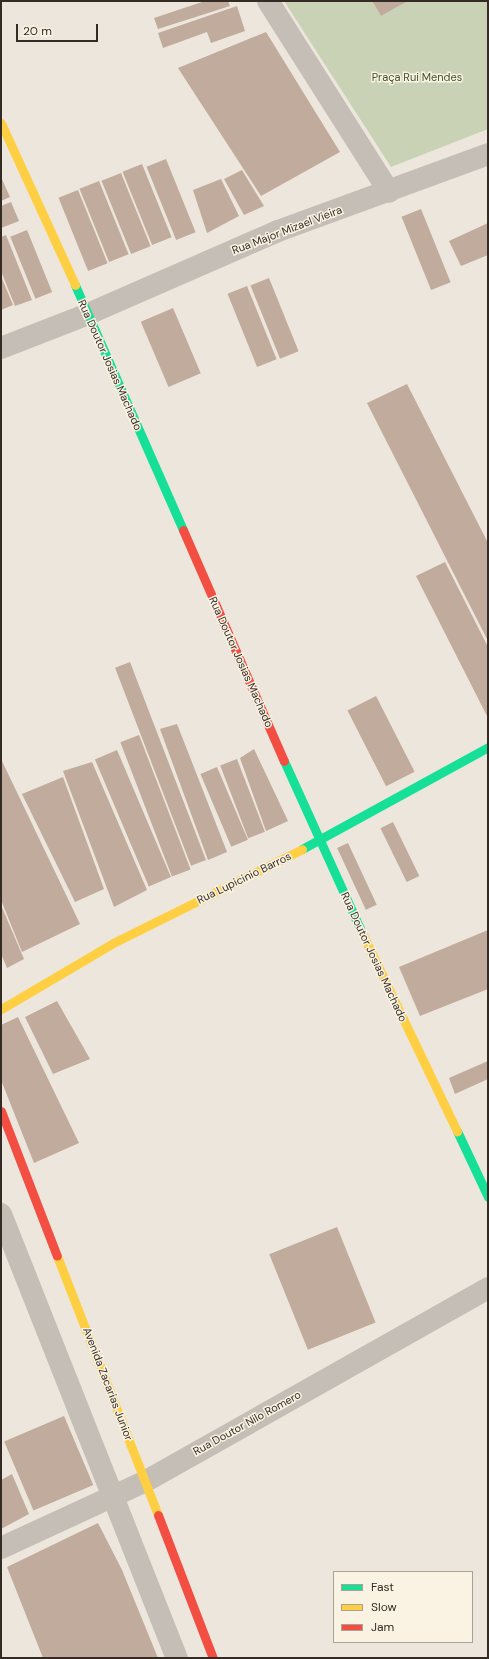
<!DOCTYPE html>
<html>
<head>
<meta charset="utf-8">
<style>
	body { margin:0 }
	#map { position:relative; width:489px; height:1659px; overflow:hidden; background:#ece6dc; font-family:"DM Sans",sans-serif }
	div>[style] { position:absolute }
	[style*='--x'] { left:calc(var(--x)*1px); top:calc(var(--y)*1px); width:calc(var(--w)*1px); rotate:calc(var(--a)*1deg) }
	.green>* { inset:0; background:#cad2b5 }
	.building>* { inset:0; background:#c1ab9c; transform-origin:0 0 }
	.street>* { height:22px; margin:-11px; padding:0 11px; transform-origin:11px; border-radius:11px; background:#c4beb6 }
	.fast>* { height:9px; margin:-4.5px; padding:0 4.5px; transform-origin:4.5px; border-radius:4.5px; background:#16e098 }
	.slow>* { height:9px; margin:-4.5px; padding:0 4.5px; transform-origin:4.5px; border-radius:4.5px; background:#ffcf43 }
	.jam>* { height:9px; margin:-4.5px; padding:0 4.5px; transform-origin:4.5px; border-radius:4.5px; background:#f24e42 }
	span { translate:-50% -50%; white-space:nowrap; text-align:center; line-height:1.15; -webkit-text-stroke:3px #faf2e2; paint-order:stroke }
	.park-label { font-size:11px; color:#3f5427 }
	.street-label { font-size:11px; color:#352b25 }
	.frame { position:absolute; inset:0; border:2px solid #352b25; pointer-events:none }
	.legend { position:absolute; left:333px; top:1571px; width:140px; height:72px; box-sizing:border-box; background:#faf2e2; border:1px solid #aba296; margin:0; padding:5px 7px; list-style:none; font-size:12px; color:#352b25 }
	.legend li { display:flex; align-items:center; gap:8px; height:20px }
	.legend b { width:20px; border:1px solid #aba296 }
	.scale { position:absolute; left:16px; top:24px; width:82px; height:18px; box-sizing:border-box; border:2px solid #352b25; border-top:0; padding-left:5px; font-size:12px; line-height:14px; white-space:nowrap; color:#352b25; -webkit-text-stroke:3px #faf2e2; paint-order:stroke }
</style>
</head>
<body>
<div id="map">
	<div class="green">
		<i style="clip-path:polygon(284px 1px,372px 1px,381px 16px,408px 1px,488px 1px,488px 129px,391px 167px)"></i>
	</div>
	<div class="building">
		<i style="clip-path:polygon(205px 1px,228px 1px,230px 6px,158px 29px,154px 18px)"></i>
		<i style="clip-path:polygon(372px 1px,408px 1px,381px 16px)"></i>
		<i style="clip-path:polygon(237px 6px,245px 31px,211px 43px,207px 32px,163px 48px,158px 33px)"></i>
		<i style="clip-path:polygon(266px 32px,340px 152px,261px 196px,178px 68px)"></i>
		<i style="left:166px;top:159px;width:79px;height:21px;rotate:68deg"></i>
		<i style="left:142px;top:164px;width:79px;height:21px;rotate:68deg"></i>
		<i style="clip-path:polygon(242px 170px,264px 206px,244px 215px,224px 179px)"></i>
		<i style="left:121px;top:173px;width:79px;height:21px;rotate:68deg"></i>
		<i style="clip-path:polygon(1px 177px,10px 197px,1px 201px)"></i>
		<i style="clip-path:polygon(221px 179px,239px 216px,207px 233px,193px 190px)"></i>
		<i style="left:99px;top:181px;width:79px;height:21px;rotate:68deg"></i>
		<i style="left:78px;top:190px;width:79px;height:21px;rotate:68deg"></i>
		<i style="clip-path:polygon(11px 202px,19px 221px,1px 228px,1px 206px)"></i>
		<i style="left:421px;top:209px;width:79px;height:21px;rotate:68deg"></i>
		<i style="clip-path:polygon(488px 223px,488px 255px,461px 266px,449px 241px)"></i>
		<i style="left:27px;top:230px;width:67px;height:18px;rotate:68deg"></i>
		<i style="clip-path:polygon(6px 235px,32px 300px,15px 306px,1px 271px,1px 237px)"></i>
		<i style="clip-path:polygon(1px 276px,13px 305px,1px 310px)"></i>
		<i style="left:269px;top:278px;width:79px;height:20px;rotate:68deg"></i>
		<i style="left:247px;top:286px;width:79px;height:21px;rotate:68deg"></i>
		<i style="left:173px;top:308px;width:71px;height:35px;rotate:67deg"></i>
		<i style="clip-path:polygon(407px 384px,488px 543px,488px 641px,367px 403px)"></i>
		<i style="clip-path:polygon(445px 562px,488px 647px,488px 718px,416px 576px)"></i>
		<i style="left:130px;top:662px;width:212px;height:16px;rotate:69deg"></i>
		<i style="left:376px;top:696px;width:85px;height:32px;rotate:63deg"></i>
		<i style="clip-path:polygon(177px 724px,227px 852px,208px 860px,160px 729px)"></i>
		<i style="left:139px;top:735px;width:144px;height:20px;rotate:69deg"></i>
		<i style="clip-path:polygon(254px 749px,288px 821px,266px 831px,240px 758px)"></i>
		<i style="left:117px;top:750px;width:138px;height:24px;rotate:67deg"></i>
		<i style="clip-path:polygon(1px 759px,80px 924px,22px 952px,1px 900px)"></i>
		<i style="left:237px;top:759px;width:78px;height:18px;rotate:69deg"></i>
		<i style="clip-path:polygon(92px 762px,147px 890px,114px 907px,63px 771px)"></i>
		<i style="left:217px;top:767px;width:79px;height:18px;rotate:67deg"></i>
		<i style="clip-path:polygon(63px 777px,104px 889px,75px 902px,22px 794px)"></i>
		<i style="left:393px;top:822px;width:60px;height:14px;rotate:64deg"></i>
		<i style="left:348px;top:843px;width:68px;height:12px;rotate:65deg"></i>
		<i style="clip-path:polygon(1px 905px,24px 959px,7px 968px,1px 954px)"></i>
		<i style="clip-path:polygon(488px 930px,488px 989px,420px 1016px,399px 967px)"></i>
		<i style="clip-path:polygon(57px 1001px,90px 1059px,53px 1074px,25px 1017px)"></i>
		<i style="clip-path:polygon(18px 1017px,79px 1143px,34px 1163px,1px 1080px,1px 1025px)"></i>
		<i style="clip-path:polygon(488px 1061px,488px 1079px,455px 1094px,449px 1078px)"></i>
		<i style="left:337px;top:1227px;width:103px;height:73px;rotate:68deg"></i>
		<i style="left:64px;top:1416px;width:75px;height:65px;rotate:67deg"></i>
		<i style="clip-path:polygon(12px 1474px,29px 1514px,1px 1529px,1px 1480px)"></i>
		<i style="clip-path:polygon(98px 1523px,122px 1570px,158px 1658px,43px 1658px,7px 1567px)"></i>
	</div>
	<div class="street">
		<i style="--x:268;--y:1;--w:226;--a:57.6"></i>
		<i style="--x:1;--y:348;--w:93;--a:-21.3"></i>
		<i style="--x:88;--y:314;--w:207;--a:-23.6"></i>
		<i style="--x:278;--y:231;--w:224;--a:-20.1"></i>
		<i style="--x:1;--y:1214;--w:478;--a:68.4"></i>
		<i style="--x:1;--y:1548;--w:160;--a:-24.8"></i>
		<i style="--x:146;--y:1481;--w:393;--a:-29.4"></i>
	</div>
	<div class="fast">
		<i style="--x:75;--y:285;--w:268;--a:66.2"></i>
		<i style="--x:284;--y:761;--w:189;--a:65.6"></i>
		<i style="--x:302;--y:849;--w:212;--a:-28.7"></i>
		<i style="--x:457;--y:1131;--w:73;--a:64.8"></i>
	</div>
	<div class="slow">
		<i style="--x:1;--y:123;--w:178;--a:65.4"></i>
		<i style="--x:362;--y:933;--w:220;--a:64.4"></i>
		<i style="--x:1;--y:1009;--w:130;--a:-30.5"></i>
		<i style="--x:113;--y:943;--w:211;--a:-26.4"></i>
		<i style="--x:57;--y:1256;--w:278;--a:68.7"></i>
	</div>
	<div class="jam">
		<i style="--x:183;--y:530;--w:252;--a:66.4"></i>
		<i style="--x:1;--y:1111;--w:155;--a:68.9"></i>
		<i style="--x:158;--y:1515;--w:153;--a:69"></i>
	</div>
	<div class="park-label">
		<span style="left:417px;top:77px">Praça Rui Mendes</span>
	</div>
	<div class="street-label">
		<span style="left:287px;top:230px;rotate:-21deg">Rua Major Mizael Vieira</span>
		<span style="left:110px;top:365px;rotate:66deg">Rua Doutor Josias Machado</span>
		<span style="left:241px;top:662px;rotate:66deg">Rua Doutor Josias Machado</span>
		<span style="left:244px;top:878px;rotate:-26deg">Rua Lupicinio Barros</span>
		<span style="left:374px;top:957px;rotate:65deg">Rua Doutor Josias Machado</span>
		<span style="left:108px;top:1384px;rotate:69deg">Avenida Zacarias Junior</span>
		<span style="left:247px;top:1423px;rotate:-29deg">Rua Doutor Nilo Romero</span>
	</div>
	<div class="frame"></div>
	<ul class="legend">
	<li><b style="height:5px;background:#16e098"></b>Fast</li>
	<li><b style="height:5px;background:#ffcf43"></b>Slow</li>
	<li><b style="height:5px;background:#f24e42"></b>Jam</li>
	</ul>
	<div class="scale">20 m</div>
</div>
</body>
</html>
